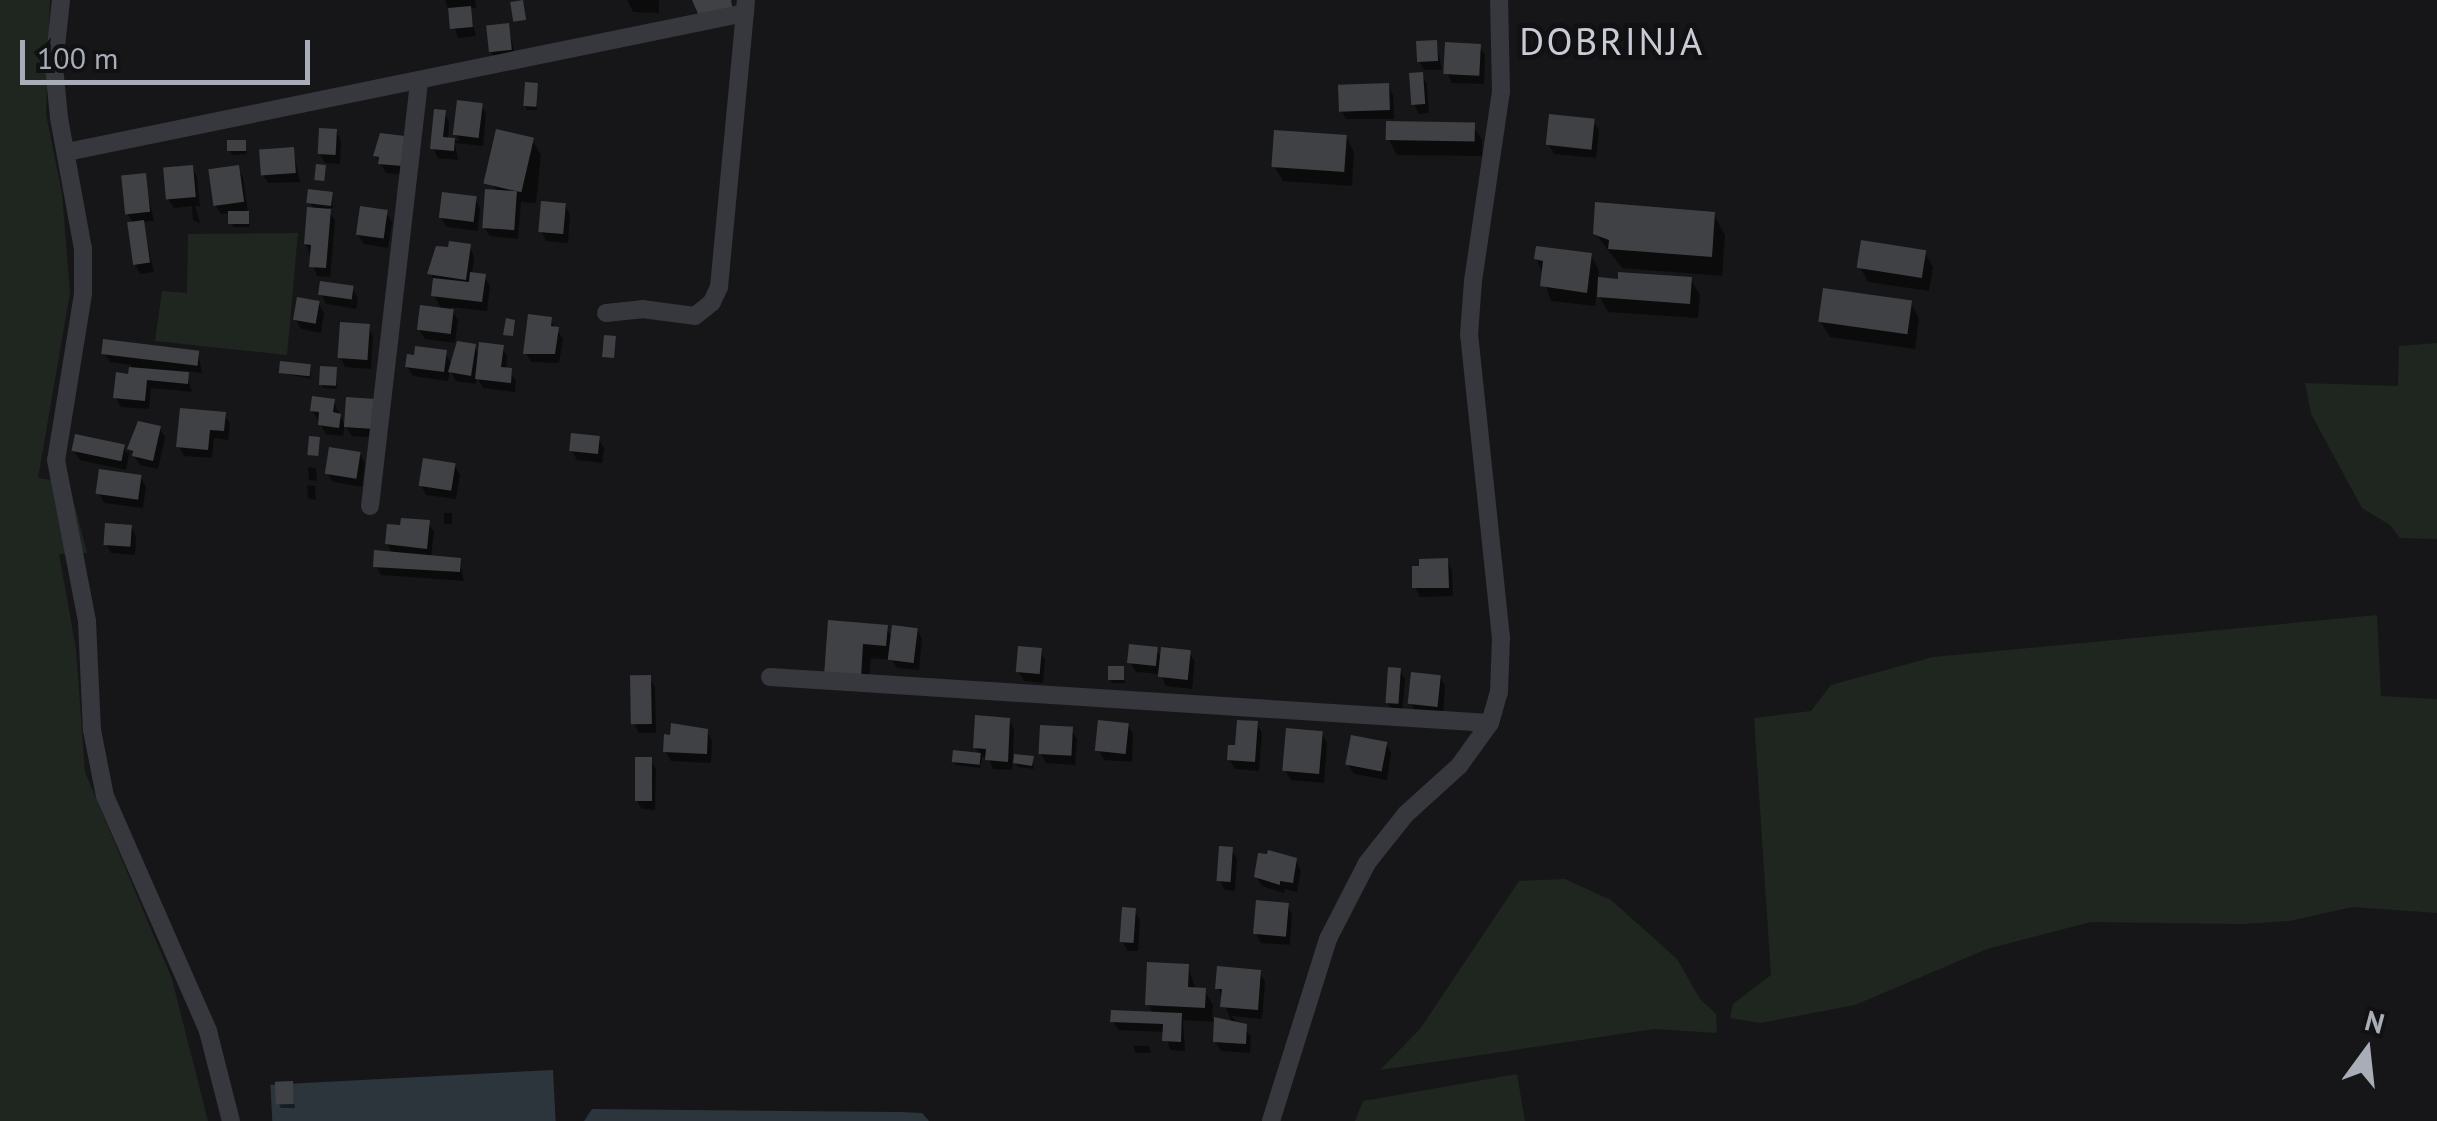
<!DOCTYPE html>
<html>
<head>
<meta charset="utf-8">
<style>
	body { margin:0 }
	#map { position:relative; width:2437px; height:1121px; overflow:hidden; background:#161618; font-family:"PT Sans",sans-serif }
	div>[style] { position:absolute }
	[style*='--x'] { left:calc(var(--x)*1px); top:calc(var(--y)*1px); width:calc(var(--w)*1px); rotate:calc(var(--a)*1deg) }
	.green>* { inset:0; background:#1e261f }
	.water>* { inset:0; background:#2c353c; transform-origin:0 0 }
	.shadow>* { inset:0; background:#0007; transform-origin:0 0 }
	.building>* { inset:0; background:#404145; transform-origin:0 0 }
	.street>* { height:18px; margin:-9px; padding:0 9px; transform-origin:9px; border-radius:9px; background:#37383d }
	span { translate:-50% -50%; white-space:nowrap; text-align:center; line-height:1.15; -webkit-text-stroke:10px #111113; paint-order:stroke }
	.quarter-label { font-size:38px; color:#c9ccd4; letter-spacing:2.5px }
	.north { position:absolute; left:2317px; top:1001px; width:100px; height:100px; -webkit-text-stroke:8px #111113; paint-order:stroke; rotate:15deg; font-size:28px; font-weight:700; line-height:40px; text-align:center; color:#a8adb8 }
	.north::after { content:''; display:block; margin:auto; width:35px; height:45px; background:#a8adb8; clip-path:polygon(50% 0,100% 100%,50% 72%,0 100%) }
	.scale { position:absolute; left:20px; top:40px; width:290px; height:45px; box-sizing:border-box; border:5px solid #a8adb8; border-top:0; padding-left:12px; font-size:30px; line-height:35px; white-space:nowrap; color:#a8adb8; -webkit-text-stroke:8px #111113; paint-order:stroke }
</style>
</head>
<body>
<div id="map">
	<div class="green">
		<i style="clip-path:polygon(0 0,50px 0,46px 114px,62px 193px,70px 293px,38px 478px,69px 483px,87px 553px,59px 554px,76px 649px,85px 772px,172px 979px,208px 1121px,0 1121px)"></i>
		<i style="clip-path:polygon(298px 233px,287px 355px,155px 341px,162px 291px,187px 293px,188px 234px)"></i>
		<i style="clip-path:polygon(2437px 343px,2437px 539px,2400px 538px,2390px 525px,2362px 508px,2311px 414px,2305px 383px,2398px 386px,2399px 346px)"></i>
		<i style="clip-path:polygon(2377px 615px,2381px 696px,2437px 699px,2437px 913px,2352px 907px,2289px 921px,2244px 924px,2091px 922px,1987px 949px,1855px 1005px,1760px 1023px,1730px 1018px,1733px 1004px,1771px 975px,1754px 718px,1811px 711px,1831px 685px,1933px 657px)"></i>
		<i style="clip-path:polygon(1565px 879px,1611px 900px,1677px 959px,1700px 999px,1716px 1014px,1717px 1033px,1654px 1029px,1380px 1070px,1420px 1029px,1519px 881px)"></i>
		<i style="clip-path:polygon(1517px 1074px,1525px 1121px,1355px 1121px,1363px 1101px)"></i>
	</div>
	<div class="water">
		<i style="left:553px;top:1070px;width:51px;height:283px;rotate:87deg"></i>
		<i style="clip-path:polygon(592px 1109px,900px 1112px,922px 1113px,929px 1121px,584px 1121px)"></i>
	</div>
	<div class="shadow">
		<i style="clip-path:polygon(445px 0,475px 0,476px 8px,469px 9px,476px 36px,458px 38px)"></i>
		<i style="clip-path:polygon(627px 0,659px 0,659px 13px,633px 12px)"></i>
		<i style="clip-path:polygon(508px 25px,516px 59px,496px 60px,490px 51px)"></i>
		<i style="clip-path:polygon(1436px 42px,1442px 70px,1424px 70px,1419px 61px)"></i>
		<i style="clip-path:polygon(1479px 46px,1485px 55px,1484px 84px,1452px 83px,1447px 73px)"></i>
		<i style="clip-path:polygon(1422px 75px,1427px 84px,1429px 113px,1419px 114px,1414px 104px)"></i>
		<i style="clip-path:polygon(536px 85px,537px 110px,527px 110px,525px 106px)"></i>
		<i style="clip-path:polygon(1388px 86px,1393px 95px,1394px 119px,1346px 119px,1341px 110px)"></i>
		<i style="clip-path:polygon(481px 105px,486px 114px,483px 146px,455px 143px,458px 160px,438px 158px,433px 148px,444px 112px,449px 122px,448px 140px,459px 141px,456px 134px)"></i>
		<i style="clip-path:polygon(1593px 121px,1599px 130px,1596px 158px,1554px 154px,1549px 145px)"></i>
		<i style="clip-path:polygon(1473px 126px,1482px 140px,1482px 156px,1397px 155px,1389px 140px)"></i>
		<i style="clip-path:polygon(336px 131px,341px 141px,340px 164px,325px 163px,320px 154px)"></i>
		<i style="clip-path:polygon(382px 136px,406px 175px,386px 173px,376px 156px)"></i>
		<i style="clip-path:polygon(1346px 137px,1354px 152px,1352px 186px,1283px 181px,1274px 166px)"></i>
		<i style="clip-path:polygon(532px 140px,541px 155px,536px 203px,521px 202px,518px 239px,490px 236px,484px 227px,497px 192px,493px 185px)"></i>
		<i style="clip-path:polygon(244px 142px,247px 154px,232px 155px,230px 151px)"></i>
		<i style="clip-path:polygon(293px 149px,300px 182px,268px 183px,263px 174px)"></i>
		<i style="clip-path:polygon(237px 167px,243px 177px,250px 227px,233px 227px,231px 213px,221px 214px,215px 205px)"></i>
		<i style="clip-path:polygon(192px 168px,197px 177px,200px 206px,195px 206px,200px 223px,193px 220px,192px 206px,174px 208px,168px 199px)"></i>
		<i style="clip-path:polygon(144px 176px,154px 221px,142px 222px,154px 272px,140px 274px,135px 264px,134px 224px,128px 214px)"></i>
		<i style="clip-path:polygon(332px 194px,333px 208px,328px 208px,335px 221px,330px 277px,317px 276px,306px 244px,314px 210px,310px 202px)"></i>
		<i style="clip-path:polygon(475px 198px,480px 208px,478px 231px,447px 227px,441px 218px)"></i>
		<i style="clip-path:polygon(565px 205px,570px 215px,568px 243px,546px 241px,541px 231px)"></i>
		<i style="clip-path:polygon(386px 212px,392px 222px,388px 248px,364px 244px,358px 235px)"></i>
		<i style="clip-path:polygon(1714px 215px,1725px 235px,1722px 276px,1622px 268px,1595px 233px)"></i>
		<i style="clip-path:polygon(469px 246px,474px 256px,472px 275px,484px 276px,490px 286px,487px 311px,450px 307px,458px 320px,455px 343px,425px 339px,419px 330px,442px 310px,434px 296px,431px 262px)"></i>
		<i style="clip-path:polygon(1924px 252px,1933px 267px,1929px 291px,1868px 282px,1860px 267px)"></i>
		<i style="clip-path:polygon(1591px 255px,1599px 270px,1598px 280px,1691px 280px,1700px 295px,1698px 318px,1608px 312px,1597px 292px,1595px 306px,1551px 301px,1537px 259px)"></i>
		<i style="clip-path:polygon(352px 288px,358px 298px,356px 309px,326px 304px,321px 294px)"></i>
		<i style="clip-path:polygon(1911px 303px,1919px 318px,1915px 349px,1830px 337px,1821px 322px)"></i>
		<i style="clip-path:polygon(319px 304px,324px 313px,321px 333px,301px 329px,296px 320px)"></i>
		<i style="clip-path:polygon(550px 320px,563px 339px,559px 363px,531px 362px,526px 353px)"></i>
		<i style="clip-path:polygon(368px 326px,373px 336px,371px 369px,345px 367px,340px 357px)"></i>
		<i style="clip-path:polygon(474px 346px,480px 356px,502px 347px,507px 356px,506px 370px,516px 380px,515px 392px,483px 388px,477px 377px,476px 384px,456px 381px,450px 370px,448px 381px,413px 376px,407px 367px,445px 352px,451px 364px)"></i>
		<i style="clip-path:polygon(104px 353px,198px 353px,202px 373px,186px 371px,192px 392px,151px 388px,149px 409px,121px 407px,116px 398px,130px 376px,131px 365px,110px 362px)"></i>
		<i style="clip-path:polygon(310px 366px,311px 379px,282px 373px)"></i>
		<i style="clip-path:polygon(336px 369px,337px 389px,323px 388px,321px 384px)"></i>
		<i style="clip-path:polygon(348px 399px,378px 438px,352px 436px,346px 427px)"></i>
		<i style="clip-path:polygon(333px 401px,345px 425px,343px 436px,326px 434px,312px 410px)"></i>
		<i style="clip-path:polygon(224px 415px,230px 424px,228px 440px,214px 438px,212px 458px,184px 456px,179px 446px)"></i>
		<i style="clip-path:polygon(140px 424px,159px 428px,165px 437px,158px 469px,140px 465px,130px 450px,126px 470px,80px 460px,74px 451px,123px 447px,128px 454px)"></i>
		<i style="clip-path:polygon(598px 438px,604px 448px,602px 463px,577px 460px,572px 451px)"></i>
		<i style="clip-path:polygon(360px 454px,365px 463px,362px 487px,333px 482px,327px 473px)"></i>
		<i style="clip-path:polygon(455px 466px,460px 475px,456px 499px,426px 495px,421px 485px)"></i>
		<i style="clip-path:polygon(308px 467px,316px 468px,317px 481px,309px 480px)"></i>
		<i style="clip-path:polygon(141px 478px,146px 487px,143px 508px,104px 503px,99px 493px)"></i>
		<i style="clip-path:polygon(307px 485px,315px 486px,316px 500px,308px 498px)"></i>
		<i style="left:444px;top:513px;width:8px;height:11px"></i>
		<i style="clip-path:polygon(428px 523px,434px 532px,431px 557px,459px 560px,464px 581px,381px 575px,376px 566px,393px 554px,387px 544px)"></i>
		<i style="clip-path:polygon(131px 527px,136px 537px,135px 555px,111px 553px,106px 544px)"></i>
		<i style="clip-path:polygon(1447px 561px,1452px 570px,1453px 596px,1420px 597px,1415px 587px)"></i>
		<i style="clip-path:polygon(830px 623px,886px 628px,893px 639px,917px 630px,922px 639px,919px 670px,897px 668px,892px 660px,871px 658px,868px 692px,835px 690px)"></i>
		<i style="clip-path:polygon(1156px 649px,1162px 660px,1189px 652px,1195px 662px,1192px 689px,1166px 686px,1161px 674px,1136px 672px,1130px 662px)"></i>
		<i style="clip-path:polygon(1040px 651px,1045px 660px,1043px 683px,1024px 681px,1018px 671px)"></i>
		<i style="clip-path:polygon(1123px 669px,1125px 683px,1112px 683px,1110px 679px)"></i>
		<i style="clip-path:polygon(1400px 670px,1405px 680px,1402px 713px,1393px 712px,1388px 703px)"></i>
		<i style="clip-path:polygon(1440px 677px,1445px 686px,1443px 715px,1416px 713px,1411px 703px)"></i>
		<i style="clip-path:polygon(649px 678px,655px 687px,656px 733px,639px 733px,634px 724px)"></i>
		<i style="clip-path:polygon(1009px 720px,1014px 729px,1013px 756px,1032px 758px,1034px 769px,1018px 767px,1013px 758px,1012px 770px,993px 769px,988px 757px,982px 757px,980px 768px,956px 765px,954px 761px,980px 755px,976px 748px)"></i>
		<i style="clip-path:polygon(1257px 724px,1262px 733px,1259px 771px,1235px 769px,1229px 759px)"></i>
		<i style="clip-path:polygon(1128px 725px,1133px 734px,1132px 762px,1104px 760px,1099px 751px)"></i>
		<i style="clip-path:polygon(1071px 729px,1077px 739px,1075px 765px,1046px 763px,1041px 754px)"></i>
		<i style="clip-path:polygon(707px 731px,712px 741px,711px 763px,671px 761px,665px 751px)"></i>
		<i style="clip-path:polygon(1322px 733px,1327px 743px,1324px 783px,1291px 780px,1285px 770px)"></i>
		<i style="clip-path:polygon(1386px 744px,1391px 753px,1387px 780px,1354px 774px,1348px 765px)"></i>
		<i style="clip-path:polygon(651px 760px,656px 769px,655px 810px,642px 809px,636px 800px)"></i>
		<i style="clip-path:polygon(1231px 849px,1237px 859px,1235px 891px,1225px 890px,1220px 881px)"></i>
		<i style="clip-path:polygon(1295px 860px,1301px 870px,1297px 892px,1285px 889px,1284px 893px,1262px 886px,1256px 876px)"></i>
		<i style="clip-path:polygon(1287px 905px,1292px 914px,1290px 945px,1261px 943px,1256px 933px)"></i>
		<i style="clip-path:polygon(1134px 910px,1140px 920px,1138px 951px,1128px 951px,1122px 941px)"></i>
		<i style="clip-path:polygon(1188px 967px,1196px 990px,1204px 990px,1213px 1005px,1212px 1019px,1231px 1021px,1218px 988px,1260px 973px,1265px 982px,1262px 1019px,1231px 1016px,1251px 1036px,1250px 1053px,1221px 1051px,1215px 1041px,1216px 1022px,1183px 1020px,1185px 1051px,1170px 1050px,1165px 1032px,1118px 1030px,1113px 1021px,1154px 1015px,1148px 1004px)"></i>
		<i style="clip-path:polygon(1133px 1046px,1149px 1046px,1151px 1053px,1136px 1053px)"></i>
		<i style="clip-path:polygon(291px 1083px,295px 1108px,281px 1108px,279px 1104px)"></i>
	</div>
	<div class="building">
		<i style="left:523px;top:0;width:20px;height:13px;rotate:81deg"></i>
		<i style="clip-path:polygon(692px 0,731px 0,733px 12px,699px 16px)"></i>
		<i style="left:471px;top:6px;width:21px;height:23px;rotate:85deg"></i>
		<i style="left:509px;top:23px;width:27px;height:23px;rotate:84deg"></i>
		<i style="left:1437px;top:40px;width:21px;height:21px;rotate:87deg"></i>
		<i style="left:1445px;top:42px;width:36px;height:32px;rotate:3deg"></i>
		<i style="left:1423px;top:72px;width:32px;height:14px;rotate:86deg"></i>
		<i style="left:525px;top:82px;width:13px;height:24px;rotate:4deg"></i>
		<i style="left:1389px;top:83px;width:27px;height:51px;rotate:88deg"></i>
		<i style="left:457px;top:100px;width:26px;height:35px;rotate:7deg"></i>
		<i style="clip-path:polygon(434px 109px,446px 110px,443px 137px,455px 138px,454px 151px,430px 149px)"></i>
		<i style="left:1549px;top:114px;width:46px;height:31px;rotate:6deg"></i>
		<i style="left:1386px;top:121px;width:89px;height:19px;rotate:1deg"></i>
		<i style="left:319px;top:128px;width:18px;height:26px;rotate:3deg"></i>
		<i style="left:496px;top:129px;width:39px;height:56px;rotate:13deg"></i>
		<i style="left:1274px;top:130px;width:73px;height:37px;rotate:4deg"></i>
		<i style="clip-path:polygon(380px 133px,405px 136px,402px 166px,378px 164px,379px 157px,373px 156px)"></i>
		<i style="left:246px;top:140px;width:11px;height:19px;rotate:90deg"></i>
		<i style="left:294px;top:147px;width:26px;height:35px;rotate:86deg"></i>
		<i style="left:316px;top:164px;width:10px;height:16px;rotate:6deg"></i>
		<i style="left:193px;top:165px;width:32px;height:30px;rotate:85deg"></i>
		<i style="left:239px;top:165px;width:37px;height:31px;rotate:82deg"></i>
		<i style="left:146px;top:173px;width:39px;height:25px;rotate:84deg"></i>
		<i style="left:308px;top:189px;width:25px;height:14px;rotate:7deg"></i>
		<i style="left:485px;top:189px;width:32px;height:39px;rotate:4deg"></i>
		<i style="left:442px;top:192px;width:35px;height:26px;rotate:7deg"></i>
		<i style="left:541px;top:201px;width:25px;height:31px;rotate:5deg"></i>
		<i style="clip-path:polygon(1595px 202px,1715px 212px,1712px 257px,1608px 249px,1609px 240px,1593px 234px)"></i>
		<i style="left:360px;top:206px;width:28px;height:29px;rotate:8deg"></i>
		<i style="clip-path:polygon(307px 207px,331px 209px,326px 268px,309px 267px,311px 245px,304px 244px)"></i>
		<i style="left:228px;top:211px;width:21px;height:13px"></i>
		<i style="left:144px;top:220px;width:43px;height:17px;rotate:82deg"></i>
		<i style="left:1861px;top:240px;width:66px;height:28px;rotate:9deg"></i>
		<i style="clip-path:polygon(449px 241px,471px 244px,466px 280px,427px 274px,436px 246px,448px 247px)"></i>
		<i style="clip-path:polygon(1536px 246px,1592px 253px,1587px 293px,1540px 286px,1543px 261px,1534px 259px)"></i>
		<i style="clip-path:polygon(470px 272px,486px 274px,482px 302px,431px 296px,433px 278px,469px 282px)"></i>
		<i style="clip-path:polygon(1618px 272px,1692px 277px,1690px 304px,1597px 297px,1598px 277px,1618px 279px)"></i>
		<i style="left:320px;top:281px;width:34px;height:14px;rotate:8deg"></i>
		<i style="left:1823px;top:288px;width:90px;height:34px;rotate:8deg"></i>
		<i style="left:297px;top:297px;width:23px;height:23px;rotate:10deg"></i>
		<i style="left:420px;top:305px;width:34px;height:25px;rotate:7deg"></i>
		<i style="clip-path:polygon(528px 314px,552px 317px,551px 326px,559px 327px,555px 354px,523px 354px)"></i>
		<i style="clip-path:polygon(506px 318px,515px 320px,513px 336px,503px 335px)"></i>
		<i style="left:340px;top:322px;width:30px;height:36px;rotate:4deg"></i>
		<i style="left:604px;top:335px;width:12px;height:22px;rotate:5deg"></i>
		<i style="left:103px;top:339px;width:97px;height:15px;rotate:7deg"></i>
		<i style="clip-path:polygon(457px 341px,476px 344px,471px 376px,448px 372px)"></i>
		<i style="clip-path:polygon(479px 342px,504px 345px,501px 367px,512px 368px,511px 383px,475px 379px)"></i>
		<i style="clip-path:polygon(415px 346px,447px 350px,444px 372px,405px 367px,407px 354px,414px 355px)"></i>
		<i style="left:280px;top:361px;width:31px;height:12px;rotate:6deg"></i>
		<i style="left:320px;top:366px;width:17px;height:19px;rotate:3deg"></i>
		<i style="clip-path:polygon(129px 367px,189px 372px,188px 384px,147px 380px,145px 401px,113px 398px,116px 372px,128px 374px)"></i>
		<i style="clip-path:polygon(312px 396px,335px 399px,333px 412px,341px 414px,339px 428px,318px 425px,319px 412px,310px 411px)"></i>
		<i style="left:346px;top:397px;width:30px;height:30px;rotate:4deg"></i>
		<i style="clip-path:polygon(180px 408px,226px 412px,224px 431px,210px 430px,208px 450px,176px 447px)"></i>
		<i style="clip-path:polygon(138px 421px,161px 426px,153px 461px,132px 456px,133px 451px,127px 449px)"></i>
		<i style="left:571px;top:433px;width:29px;height:18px;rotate:6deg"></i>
		<i style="left:75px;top:434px;width:51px;height:17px;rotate:12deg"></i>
		<i style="left:309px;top:436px;width:11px;height:19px;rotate:5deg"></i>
		<i style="left:329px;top:447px;width:32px;height:27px;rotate:9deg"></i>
		<i style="left:423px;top:458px;width:33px;height:28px;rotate:9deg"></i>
		<i style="left:99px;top:469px;width:43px;height:25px;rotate:8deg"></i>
		<i style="clip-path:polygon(401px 518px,430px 520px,427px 549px,385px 544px,387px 524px,400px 525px)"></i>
		<i style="left:105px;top:523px;width:27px;height:22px;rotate:4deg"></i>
		<i style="clip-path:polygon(374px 550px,461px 558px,460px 572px,373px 567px)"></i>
		<i style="clip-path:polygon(1448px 558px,1449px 588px,1412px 588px,1412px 566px,1419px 566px,1419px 559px)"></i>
		<i style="clip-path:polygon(828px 620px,888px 625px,886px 646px,863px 644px,861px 678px,824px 676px)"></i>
		<i style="left:892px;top:625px;width:26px;height:35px;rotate:7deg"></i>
		<i style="left:1129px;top:644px;width:29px;height:19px;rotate:6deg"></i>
		<i style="left:1018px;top:646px;width:24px;height:26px;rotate:5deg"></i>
		<i style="left:1161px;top:647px;width:30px;height:30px;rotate:6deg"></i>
		<i style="left:1108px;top:666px;width:16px;height:14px"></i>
		<i style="left:1388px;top:667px;width:13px;height:36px;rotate:4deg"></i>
		<i style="left:1411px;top:672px;width:30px;height:32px;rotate:6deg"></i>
		<i style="left:651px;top:675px;width:49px;height:21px;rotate:89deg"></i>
		<i style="clip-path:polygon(975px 715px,1010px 718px,1008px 762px,985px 760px,986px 749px,973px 748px)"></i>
		<i style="left:1098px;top:720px;width:31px;height:31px;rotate:6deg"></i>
		<i style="clip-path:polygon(1237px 720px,1258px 721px,1255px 762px,1227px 760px,1228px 745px,1235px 745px)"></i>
		<i style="clip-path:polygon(671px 723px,708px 729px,707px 754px,663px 752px,664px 734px,670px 735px)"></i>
		<i style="left:1040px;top:725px;width:33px;height:29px;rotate:3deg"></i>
		<i style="left:1286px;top:728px;width:37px;height:43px;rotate:5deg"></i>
		<i style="left:1351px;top:735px;width:37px;height:30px;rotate:11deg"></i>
		<i style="left:953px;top:750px;width:28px;height:12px;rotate:6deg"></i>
		<i style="clip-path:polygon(1014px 754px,1034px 756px,1032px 766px,1013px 763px)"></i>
		<i style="left:635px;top:757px;width:17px;height:44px"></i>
		<i style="left:1219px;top:846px;width:14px;height:35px;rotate:4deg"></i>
		<i style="clip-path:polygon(1268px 850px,1297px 858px,1293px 883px,1280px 881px,1280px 885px,1254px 877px,1258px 853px,1267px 854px)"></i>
		<i style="left:1256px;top:900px;width:33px;height:34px;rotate:5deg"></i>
		<i style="left:1122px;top:907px;width:14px;height:35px;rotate:4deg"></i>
		<i style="clip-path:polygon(1147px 962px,1189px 964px,1188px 987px,1206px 988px,1205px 1008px,1145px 1005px)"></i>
		<i style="clip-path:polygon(1217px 966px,1261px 970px,1258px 1010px,1220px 1007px,1222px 989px,1215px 989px)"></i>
		<i style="clip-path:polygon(1111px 1010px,1182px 1013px,1181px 1042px,1162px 1041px,1163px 1024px,1110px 1022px)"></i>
		<i style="clip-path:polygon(1214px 1017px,1247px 1024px,1246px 1044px,1213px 1042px)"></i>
		<i style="left:293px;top:1081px;width:23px;height:18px;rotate:88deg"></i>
	</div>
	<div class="street">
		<i style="--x:61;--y:0;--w:66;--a:96.1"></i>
		<i style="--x:54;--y:66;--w:52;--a:84.5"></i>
		<i style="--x:59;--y:118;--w:133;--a:79.6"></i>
		<i style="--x:83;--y:249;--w:45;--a:90"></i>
		<i style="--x:83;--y:294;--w:168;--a:99.2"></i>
		<i style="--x:56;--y:460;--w:164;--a:79.1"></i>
		<i style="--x:87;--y:621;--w:109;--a:87.4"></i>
		<i style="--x:92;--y:730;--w:67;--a:78.9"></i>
		<i style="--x:105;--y:796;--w:257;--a:66.3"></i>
		<i style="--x:208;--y:1031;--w:93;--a:75.7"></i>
		<i style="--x:67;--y:152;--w:692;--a:-11.59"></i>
		<i style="--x:745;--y:13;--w:13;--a:-86"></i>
		<i style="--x:606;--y:313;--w:36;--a:-6"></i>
		<i style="--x:642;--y:309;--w:53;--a:7.5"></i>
		<i style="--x:695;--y:316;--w:22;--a:-39"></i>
		<i style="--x:712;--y:302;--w:17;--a:-65"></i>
		<i style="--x:719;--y:287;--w:275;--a:-84.6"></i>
		<i style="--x:370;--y:506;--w:428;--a:-83.4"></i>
		<i style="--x:770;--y:677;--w:721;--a:3.66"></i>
		<i style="--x:1271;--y:1121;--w:191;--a:-72.6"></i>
		<i style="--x:1328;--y:939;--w:85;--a:-62.8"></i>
		<i style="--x:1367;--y:863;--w:63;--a:-51.5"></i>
		<i style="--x:1406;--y:814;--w:72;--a:-42.2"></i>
		<i style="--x:1459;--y:766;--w:53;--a:-54.2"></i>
		<i style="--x:1490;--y:723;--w:32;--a:-74"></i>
		<i style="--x:1499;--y:692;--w:54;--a:-87.9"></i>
		<i style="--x:1501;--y:638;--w:305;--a:-96"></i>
		<i style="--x:1469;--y:335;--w:54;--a:-85.8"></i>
		<i style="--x:1473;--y:281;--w:191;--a:-81.6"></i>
		<i style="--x:1501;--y:92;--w:92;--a:-91.2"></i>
	</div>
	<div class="quarter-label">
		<span style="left:1612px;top:41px">DOBRINJA</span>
	</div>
	<div class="north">N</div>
	<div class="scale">100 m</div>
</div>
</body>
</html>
